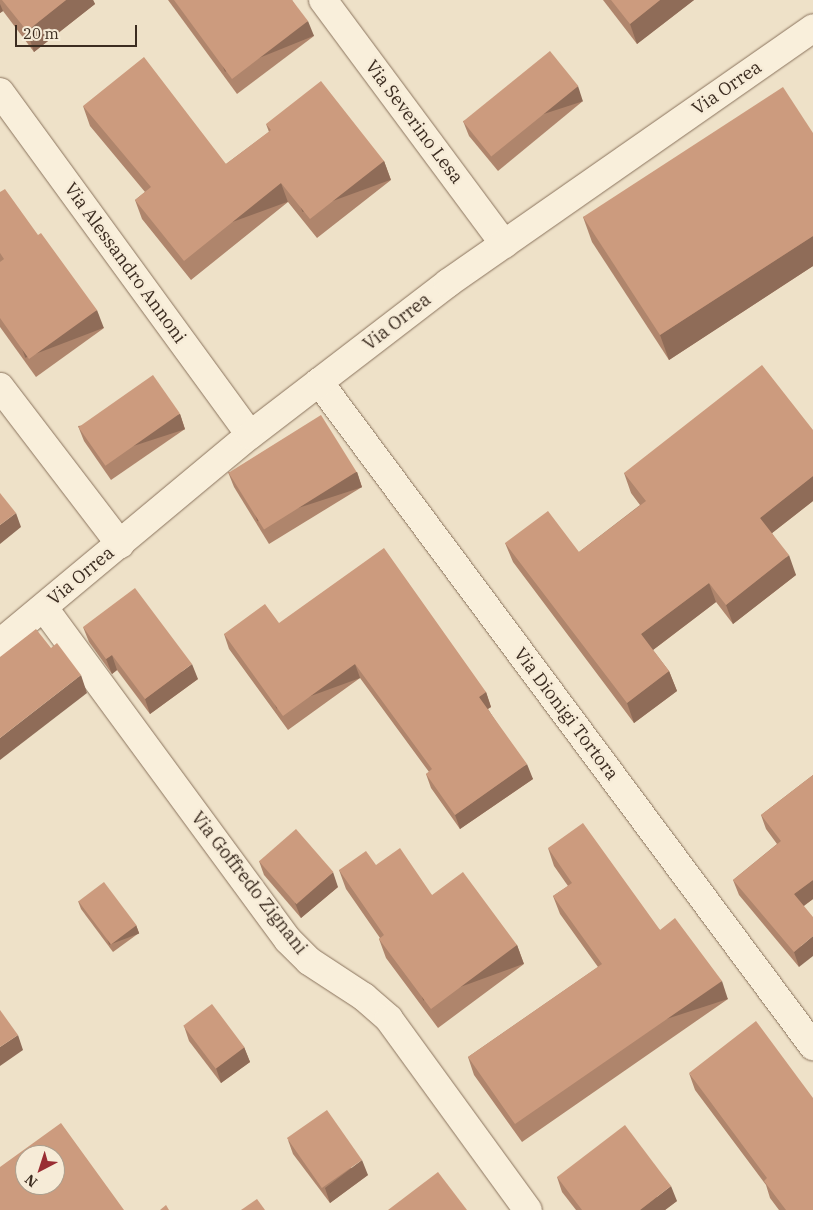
<!DOCTYPE html>
<html>
<head>
<meta charset="utf-8">
<style>
	body { margin:0 }
	#map { position:relative; width:813px; height:1210px; overflow:hidden; background:#eee1c8; font-family:"IBM Plex Serif",serif }
	div>[style] { position:absolute }
	[style*='--x'] { left:calc(var(--x)*1px); top:calc(var(--y)*1px); width:calc(var(--w)*1px); rotate:calc(var(--a)*1deg) }
	.roads { filter:drop-shadow(0 0 1px #8a735d) drop-shadow(0 0 1px #8a735d) }
	.minor>* { height:28px; margin:-14px; padding:0 14px; transform-origin:14px; border-radius:14px; background:#f9efdb }
	.wall>* { inset:0; background:#af856c }
	.shaded-wall>* { inset:0; background:#8f6c58; transform-origin:0 0 }
	.building>* { inset:0; background:#cc9b7e; transform-origin:0 0 }
	span { translate:-50% -50%; white-space:nowrap; text-align:center; line-height:1.15; -webkit-text-stroke:4.5px #f6ebd7; paint-order:stroke }
	.street-label { font-size:18px; color:#3b2c20 }
	.north { position:absolute; left:15px; top:1145px; width:50px; height:50px; box-sizing:border-box; background:#f6ebd7; border:1px solid #ab9f8e; border-radius:50%; rotate:220deg; font-size:14px; font-weight:700; line-height:20px; text-align:center; color:#3b2c20 }
	.north::after { content:''; display:block; margin:auto; width:18px; height:22px; background:#992d33; clip-path:polygon(50% 0,100% 100%,50% 72%,0 100%) }
	.scale { position:absolute; left:15px; top:25px; width:122px; height:22px; box-sizing:border-box; border:2px solid #3b2c20; border-top:0; padding-left:6px; font-size:15px; line-height:18px; white-space:nowrap; color:#3b2c20; -webkit-text-stroke:4px #f6ebd7; paint-order:stroke }
</style>
</head>
<body>
<div id="map">
	<div class="roads">
		<div class="minor">
			<i style="--x:323;--y:0;--w:304;--a:53.4"></i>
			<i style="--x:0;--y:92;--w:424;--a:53.9"></i>
			<i style="--x:319;--y:382;--w:828;--a:53.35"></i>
			<i style="--x:0;--y:387;--w:198;--a:52.6"></i>
			<i style="--x:44;--y:608;--w:412;--a:53.7"></i>
			<i style="--x:288;--y:940;--w:30;--a:45"></i>
			<i style="--x:309;--y:961;--w:66;--a:33.2"></i>
			<i style="--x:364;--y:997;--w:33;--a:41"></i>
			<i style="--x:389;--y:1019;--w:236;--a:54"></i>
			<i style="--x:0;--y:643;--w:325;--a:-39.8"></i>
			<i style="--x:250;--y:435;--w:250;--a:-37.5"></i>
			<i style="--x:448;--y:283;--w:445;--a:-34.9"></i>
		</div>
	</div>
	<div class="wall">
		<i style="clip-path:polygon(0 0,93px 0,95px 4px,34px 52px,3px 11px,0 13px)"></i>
		<i style="clip-path:polygon(168px 0,292px 0,314px 36px,237px 94px)"></i>
		<i style="clip-path:polygon(603px 0,694px 0,637px 44px)"></i>
		<i style="clip-path:polygon(583px 101px,498px 171px,469px 136px,463px 121px)"></i>
		<i style="clip-path:polygon(83px 106px,226px 164px,269px 132px,266px 124px,384px 161px,391px 180px,317px 238px,288px 202px,191px 280px,142px 219px,135px 200px,145px 192px,90px 126px)"></i>
		<i style="clip-path:polygon(813px 133px,813px 266px,669px 360px,592px 242px,583px 217px)"></i>
		<i style="clip-path:polygon(0 192px,104px 328px,36px 377px,0 327px)"></i>
		<i style="clip-path:polygon(180px 414px,185px 429px,111px 480px,84px 441px,78px 426px)"></i>
		<i style="clip-path:polygon(813px 430px,813px 501px,772px 533px,796px 575px,733px 624px,716px 602px,653px 650px,669px 671px,677px 691px,634px 723px,513px 562px,505px 543px,579px 552px,640px 505px,631px 493px,624px 473px)"></i>
		<i style="clip-path:polygon(228px 472px,357px 472px,362px 487px,269px 544px,234px 487px)"></i>
		<i style="clip-path:polygon(279px 623px,486px 692px,491px 707px,488px 709px,533px 779px,460px 829px,431px 788px,426px 774px,429px 772px,360px 678px,288px 730px,229px 649px,224px 634px)"></i>
		<i style="clip-path:polygon(83px 627px,198px 679px,150px 714px,117px 670px,112px 674px,89px 642px)"></i>
		<i style="clip-path:polygon(813px 775px,813px 899px,804px 906px,799px 967px,739px 895px,733px 880px,777px 844px,766px 829px,761px 815px)"></i>
		<i style="clip-path:polygon(548px 848px,660px 930px,728px 999px,522px 1142px,474px 1075px,468px 1057px,598px 967px,560px 914px,553px 896px,568px 886px,554px 866px)"></i>
		<i style="clip-path:polygon(259px 861px,338px 887px,301px 918px,264px 875px)"></i>
		<i style="clip-path:polygon(376px 865px,432px 895px,517px 945px,524px 964px,438px 1028px,386px 958px,379px 939px,380px 938px,346px 889px,339px 870px)"></i>
		<i style="clip-path:polygon(78px 901px,136px 925px,139px 933px,113px 952px,81px 909px)"></i>
		<i style="clip-path:polygon(184px 1026px,244px 1047px,250px 1062px,221px 1083px,189px 1041px)"></i>
		<i style="clip-path:polygon(689px 1073px,813px 1210px,779px 1210px,770px 1198px,766px 1185px,695px 1090px)"></i>
		<i style="clip-path:polygon(288px 1140px,368px 1175px,330px 1203px,293px 1154px)"></i>
		<i style="clip-path:polygon(557px 1177px,677px 1201px,665px 1210px,576px 1210px,562px 1192px)"></i>
	</div>
	<div class="shaded-wall">
		<i style="clip-path:polygon(66px 0,93px 0,95px 4px,34px 52px,27px 31px)"></i>
		<i style="clip-path:polygon(660px 0,694px 0,637px 44px,630px 24px)"></i>
		<i style="clip-path:polygon(0 4px,3px 11px,0 13px)"></i>
		<i style="left:308px;top:21px;width:16px;height:96px;rotate:68deg"></i>
		<i style="left:578px;top:86px;width:16px;height:111px;rotate:72deg"></i>
		<i style="left:384px;top:161px;width:20px;height:94px;rotate:70deg"></i>
		<i style="left:281px;top:183px;width:20px;height:124px;rotate:70deg"></i>
		<i style="clip-path:polygon(813px 236px,813px 266px,669px 360px,660px 335px)"></i>
		<i style="left:97px;top:310px;width:19px;height:84px;rotate:69deg"></i>
		<i style="left:180px;top:414px;width:16px;height:90px;rotate:72deg"></i>
		<i style="left:357px;top:472px;width:16px;height:110px;rotate:72deg"></i>
		<i style="clip-path:polygon(813px 476px,813px 501px,767px 537px,760px 518px)"></i>
		<i style="clip-path:polygon(16px 513px,21px 527px,0 544px,0 525px)"></i>
		<i style="clip-path:polygon(789px 555px,796px 575px,733px 624px,726px 605px)"></i>
		<i style="clip-path:polygon(709px 583px,716px 602px,649px 653px,641px 634px)"></i>
		<i style="clip-path:polygon(112px 655px,117px 670px,112px 674px,106px 659px)"></i>
		<i style="clip-path:polygon(192px 664px,198px 679px,150px 714px,145px 699px)"></i>
		<i style="left:355px;top:664px;width:15px;height:89px;rotate:70deg"></i>
		<i style="clip-path:polygon(669px 671px,677px 691px,634px 723px,627px 703px)"></i>
		<i style="clip-path:polygon(81px 675px,87px 693px,0 760px,0 738px)"></i>
		<i style="clip-path:polygon(486px 692px,491px 707px,484px 711px,479px 697px)"></i>
		<i style="clip-path:polygon(527px 764px,533px 779px,460px 829px,455px 815px)"></i>
		<i style="clip-path:polygon(333px 872px,338px 887px,301px 918px,295px 903px)"></i>
		<i style="clip-path:polygon(813px 880px,813px 899px,799px 909px,794px 894px)"></i>
		<i style="left:136px;top:925px;width:9px;height:32px;rotate:69deg"></i>
		<i style="clip-path:polygon(813px 936px,813px 956px,799px 967px,794px 952px)"></i>
		<i style="left:517px;top:945px;width:20px;height:107px;rotate:70deg"></i>
		<i style="left:722px;top:981px;width:19px;height:252px;rotate:72deg"></i>
		<i style="clip-path:polygon(18px 1035px,23px 1050px,0 1066px,0 1047px)"></i>
		<i style="clip-path:polygon(244px 1047px,250px 1062px,221px 1083px,216px 1068px)"></i>
		<i style="clip-path:polygon(362px 1160px,368px 1175px,330px 1203px,325px 1188px)"></i>
		<i style="clip-path:polygon(671px 1186px,677px 1201px,665px 1210px,640px 1210px)"></i>
	</div>
	<div class="building">
		<i style="clip-path:polygon(2px 0,66px 0,27px 31px)"></i>
		<i style="clip-path:polygon(174px 0,292px 0,308px 21px,232px 79px)"></i>
		<i style="clip-path:polygon(611px 0,660px 0,630px 24px)"></i>
		<i style="left:550px;top:51px;width:45px;height:112px;rotate:51deg"></i>
		<i style="clip-path:polygon(144px 57px,226px 164px,271px 130px,266px 124px,321px 81px,384px 161px,310px 219px,281px 183px,184px 261px,135px 200px,151px 187px,83px 106px)"></i>
		<i style="clip-path:polygon(783px 87px,813px 133px,813px 236px,660px 335px,583px 217px)"></i>
		<i style="clip-path:polygon(5px 189px,38px 235px,41px 233px,97px 310px,29px 359px,0 318px,0 262px,4px 259px,0 253px,0 192px)"></i>
		<i style="clip-path:polygon(762px 365px,813px 430px,813px 476px,760px 518px,789px 555px,726px 605px,709px 583px,641px 634px,669px 671px,627px 703px,505px 543px,548px 511px,579px 552px,646px 501px,624px 473px)"></i>
		<i style="left:153px;top:375px;width:47px;height:91px;rotate:55deg"></i>
		<i style="left:321px;top:415px;width:67px;height:109px;rotate:58deg"></i>
		<i style="clip-path:polygon(0 493px,16px 513px,0 525px)"></i>
		<i style="clip-path:polygon(384px 548px,486px 692px,479px 697px,527px 764px,455px 815px,426px 774px,432px 769px,355px 664px,283px 716px,224px 634px,265px 604px,279px 623px)"></i>
		<i style="clip-path:polygon(135px 588px,192px 664px,145px 699px,112px 655px,106px 659px,83px 627px)"></i>
		<i style="clip-path:polygon(36px 629px,51px 648px,57px 643px,81px 675px,0 738px,0 657px)"></i>
		<i style="clip-path:polygon(813px 775px,813px 880px,794px 894px,813px 917px,813px 936px,794px 952px,733px 880px,781px 841px,761px 815px)"></i>
		<i style="clip-path:polygon(583px 823px,660px 930px,675px 918px,722px 981px,515px 1124px,468px 1057px,602px 964px,553px 896px,572px 883px,548px 848px)"></i>
		<i style="left:296px;top:829px;width:57px;height:49px;rotate:49deg"></i>
		<i style="clip-path:polygon(400px 848px,432px 895px,463px 872px,517px 945px,431px 1009px,379px 939px,384px 935px,339px 870px,366px 851px,376px 865px)"></i>
		<i style="left:104px;top:882px;width:54px;height:32px;rotate:53deg"></i>
		<i style="left:212px;top:1004px;width:54px;height:36px;rotate:53deg"></i>
		<i style="clip-path:polygon(0 1010px,18px 1035px,0 1047px)"></i>
		<i style="clip-path:polygon(756px 1021px,813px 1098px,813px 1210px,786px 1210px,764px 1181px,767px 1178px,689px 1073px)"></i>
		<i style="left:327px;top:1110px;width:61px;height:49px;rotate:55deg"></i>
		<i style="clip-path:polygon(evenodd,61px 1123px,124px 1210px,0 1210px,0 1167px,61px 1123px,25px 1155px,55px 1155px,55px 1185px,25px 1185px,25px 1155px)"></i>
		<i style="clip-path:polygon(625px 1125px,671px 1186px,640px 1210px,582px 1210px,557px 1177px)"></i>
		<i style="clip-path:polygon(438px 1172px,467px 1210px,388px 1210px)"></i>
		<i style="clip-path:polygon(257px 1199px,265px 1210px,241px 1210px)"></i>
		<i style="clip-path:polygon(166px 1205px,169px 1210px,160px 1210px)"></i>
	</div>
	<div class="street-label">
		<span style="left:727px;top:88px;rotate:-35deg">Via Orrea</span>
		<span style="left:414px;top:122px;rotate:53deg">Via Severino Lesa</span>
		<span style="left:125px;top:263px;rotate:54deg">Via Alessandro Annoni</span>
		<span style="left:397px;top:322px;rotate:-38deg">Via Orrea</span>
		<span style="left:81px;top:576px;rotate:-40deg">Via Orrea</span>
		<span style="left:566px;top:714px;rotate:53deg">Via Dionigi Tortora</span>
		<span style="left:249px;top:883px;rotate:52deg">Via Goffredo Zignani</span>
	</div>
	<div class="north">N</div>
	<div class="scale">20 m</div>
</div>
</body>
</html>
